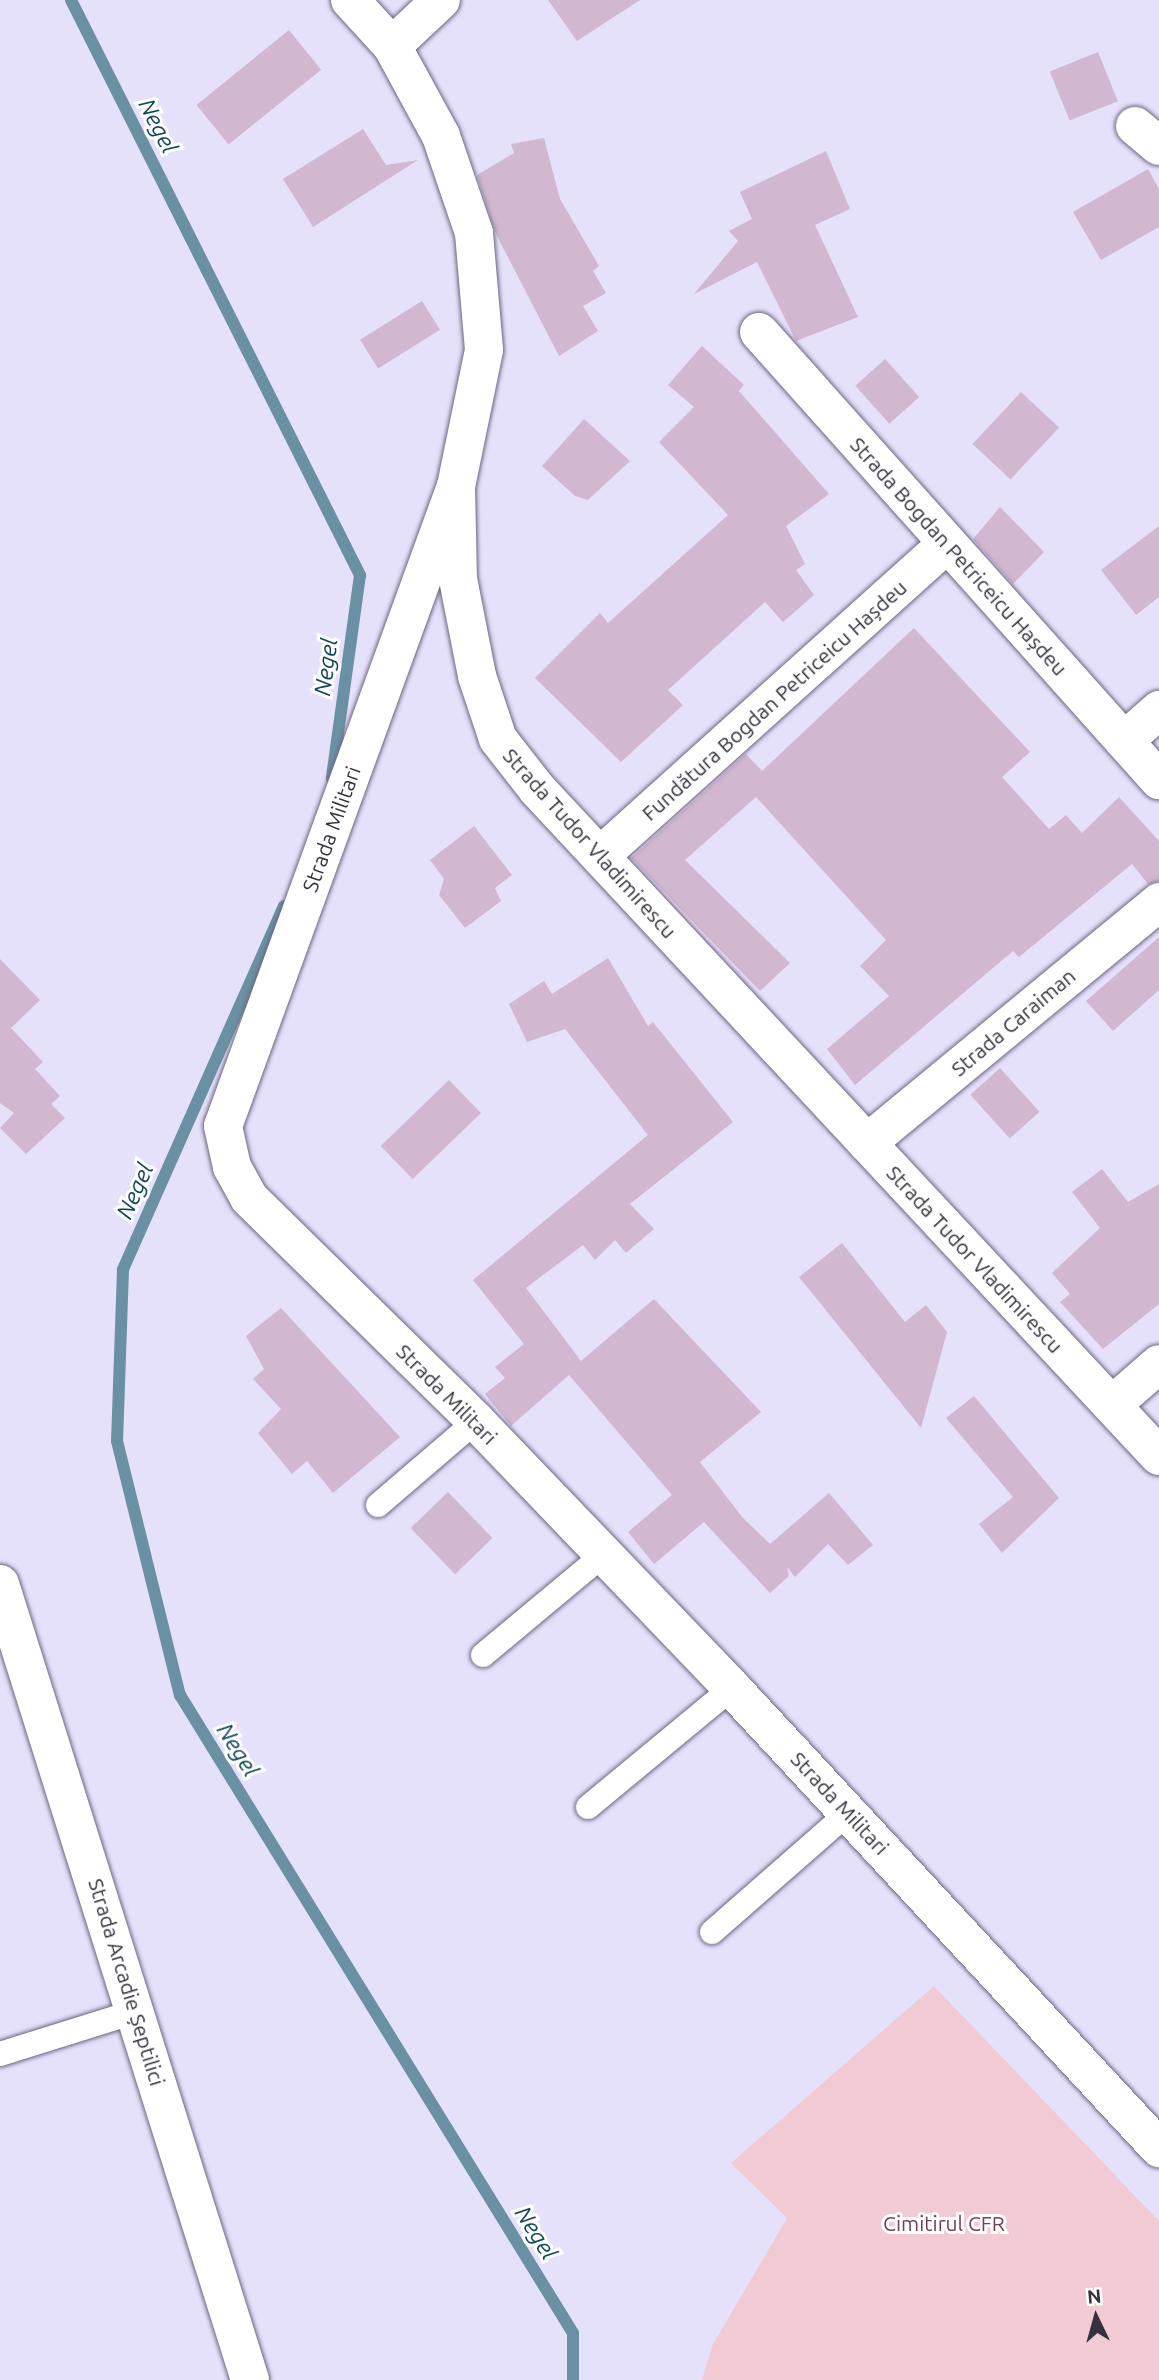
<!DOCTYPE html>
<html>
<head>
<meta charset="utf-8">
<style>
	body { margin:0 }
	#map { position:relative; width:1159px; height:2380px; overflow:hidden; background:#e6e1fb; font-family:Ubuntu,sans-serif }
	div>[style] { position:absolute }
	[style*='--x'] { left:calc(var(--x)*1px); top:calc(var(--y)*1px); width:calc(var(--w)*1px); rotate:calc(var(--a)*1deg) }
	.green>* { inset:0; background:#f1cad4 }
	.stream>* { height:12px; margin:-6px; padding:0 6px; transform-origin:6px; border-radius:6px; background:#6a91a3 }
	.building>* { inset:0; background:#d1b7cf; transform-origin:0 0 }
	.roads { filter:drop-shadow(0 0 2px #6c6582) drop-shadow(0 0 2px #6c6582) }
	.lane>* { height:24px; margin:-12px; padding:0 12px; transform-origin:12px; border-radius:12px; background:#fff }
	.street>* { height:38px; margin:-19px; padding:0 19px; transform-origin:19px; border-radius:19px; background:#fff }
	.primary>* { height:38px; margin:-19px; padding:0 19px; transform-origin:19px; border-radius:19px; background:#fff }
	span { translate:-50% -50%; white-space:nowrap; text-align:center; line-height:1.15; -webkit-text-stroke:6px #fff; paint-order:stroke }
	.street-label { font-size:21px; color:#35323e }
	.park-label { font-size:21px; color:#773f51 }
	.water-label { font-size:23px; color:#10455a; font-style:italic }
	.north { position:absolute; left:1061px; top:2282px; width:70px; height:70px; -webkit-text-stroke:5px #fff; paint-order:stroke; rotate:355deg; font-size:19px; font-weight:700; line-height:28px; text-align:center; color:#35323e }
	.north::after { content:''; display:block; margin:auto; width:24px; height:32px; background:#35323e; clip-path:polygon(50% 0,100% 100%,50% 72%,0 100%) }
</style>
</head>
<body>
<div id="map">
	<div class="green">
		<i style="clip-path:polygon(934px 1986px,1159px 2221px,1159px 2380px,702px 2380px,712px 2346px,787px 2218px,731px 2163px)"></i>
	</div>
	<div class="stream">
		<i style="--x:71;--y:0;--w:644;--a:63.32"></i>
		<i style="--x:360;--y:575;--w:205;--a:97.9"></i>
		<i style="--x:284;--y:906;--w:398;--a:113.9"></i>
		<i style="--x:123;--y:1270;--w:171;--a:92"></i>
		<i style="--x:117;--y:1441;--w:262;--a:76.1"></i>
		<i style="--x:180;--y:1695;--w:749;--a:58.37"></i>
		<i style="--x:573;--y:2333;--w:47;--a:90"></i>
	</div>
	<div class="building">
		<i style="clip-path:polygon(548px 0,640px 0,577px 41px)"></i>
		<i style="left:289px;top:30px;width:51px;height:119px;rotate:51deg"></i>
		<i style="left:1098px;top:52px;width:53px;height:52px;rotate:68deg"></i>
		<i style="clip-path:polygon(363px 129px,386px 165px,418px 160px,313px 227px,283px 179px)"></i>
		<i style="clip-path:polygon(544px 138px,560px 199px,599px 266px,593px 271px,606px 293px,583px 306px,598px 331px,559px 356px,496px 234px,477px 175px,514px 153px,511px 144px)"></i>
		<i style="clip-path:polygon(826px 151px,850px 209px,815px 225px,858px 317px,796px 341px,757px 262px,694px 294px,738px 241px,729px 231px,752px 219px,740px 192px)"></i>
		<i style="clip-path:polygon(1148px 169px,1159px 189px,1159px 227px,1101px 260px,1073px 212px)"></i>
		<i style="left:422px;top:301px;width:34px;height:73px;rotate:58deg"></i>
		<i style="clip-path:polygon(702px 346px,744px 385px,739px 391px,829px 494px,786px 526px,805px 564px,796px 570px,814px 595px,783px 622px,765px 602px,668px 690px,683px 705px,621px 762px,535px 678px,600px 613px,608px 623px,728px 515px,659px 442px,694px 407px,668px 385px)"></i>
		<i style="left:885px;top:359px;width:51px;height:40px;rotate:48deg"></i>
		<i style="left:1021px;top:392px;width:52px;height:71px;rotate:43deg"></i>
		<i style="clip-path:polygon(584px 419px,630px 461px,588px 500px,575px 496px,542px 466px)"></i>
		<i style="clip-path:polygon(1000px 507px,1044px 552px,1013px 584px,973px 539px)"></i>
		<i style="clip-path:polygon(1159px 526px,1159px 597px,1136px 615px,1101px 570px)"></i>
		<i style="clip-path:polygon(914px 628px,1030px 752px,1002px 777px,1049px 829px,1066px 815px,1082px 833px,1119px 797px,1159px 841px,1159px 881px,1148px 884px,1132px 864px,1019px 957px,1013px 951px,855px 1085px,827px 1049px,889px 996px,860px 966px,886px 940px,756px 797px,685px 860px,790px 963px,760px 991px,631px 858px,746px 754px,762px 771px)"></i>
		<i style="clip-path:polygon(474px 826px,512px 875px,495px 888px,501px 901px,465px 928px,439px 895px,444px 879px,430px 860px)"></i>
		<i style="clip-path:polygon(1159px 937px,1159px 990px,1113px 1031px,1086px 1001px)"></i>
		<i style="clip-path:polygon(608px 958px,648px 1026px,653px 1022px,733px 1122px,630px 1204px,654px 1229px,626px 1253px,615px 1240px,595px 1260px,583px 1245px,526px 1288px,581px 1361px,654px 1299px,761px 1412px,700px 1462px,742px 1517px,770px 1544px,829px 1493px,873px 1545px,848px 1565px,828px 1544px,795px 1577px,787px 1567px,789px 1576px,770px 1593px,704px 1522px,654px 1564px,628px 1532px,672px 1495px,569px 1375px,511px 1426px,485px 1394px,505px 1378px,495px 1367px,524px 1344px,473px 1280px,648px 1135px,565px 1029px,527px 1042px,509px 1004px,544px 981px,552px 994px)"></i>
		<i style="clip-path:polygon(0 959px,40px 1000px,11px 1028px,43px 1062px,35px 1069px,60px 1096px,51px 1104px,65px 1118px,26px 1154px,0 1128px,14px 1113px,0 1103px)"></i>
		<i style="left:1000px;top:1068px;width:59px;height:40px;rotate:48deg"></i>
		<i style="left:449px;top:1080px;width:46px;height:95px;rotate:46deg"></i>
		<i style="clip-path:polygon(1102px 1169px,1128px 1202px,1159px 1184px,1159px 1304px,1103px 1349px,1060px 1302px,1070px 1294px,1052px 1273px,1100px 1228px,1072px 1192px)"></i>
		<i style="clip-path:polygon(842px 1243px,905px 1322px,926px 1305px,947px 1332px,921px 1428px,799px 1277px)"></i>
		<i style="clip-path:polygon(281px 1308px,400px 1437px,333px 1493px,307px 1461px,292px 1474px,258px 1433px,281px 1409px,253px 1379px,264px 1369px,246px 1336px)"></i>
		<i style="clip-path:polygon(974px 1396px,1059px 1498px,1002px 1553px,979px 1524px,1013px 1497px,946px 1418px)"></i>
		<i style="left:448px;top:1492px;width:64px;height:52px;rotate:46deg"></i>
	</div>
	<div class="roads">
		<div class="lane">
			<i style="--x:378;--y:1505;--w:129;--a:-40.6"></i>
			<i style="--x:483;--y:1655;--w:155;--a:-39.8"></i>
			<i style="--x:588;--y:1807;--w:187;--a:-39.6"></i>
			<i style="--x:712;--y:1932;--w:182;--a:-41.2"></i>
			<i style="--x:0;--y:2054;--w:144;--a:-17.4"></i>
		</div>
		<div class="street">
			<i style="--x:350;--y:0;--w:62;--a:47.6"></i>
			<i style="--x:392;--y:46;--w:102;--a:61.4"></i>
			<i style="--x:441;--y:136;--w:102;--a:71.2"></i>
			<i style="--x:474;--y:233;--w:117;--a:85.1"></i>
			<i style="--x:484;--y:350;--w:139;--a:101.6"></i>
			<i style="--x:456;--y:486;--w:93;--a:88.8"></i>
			<i style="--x:458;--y:579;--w:99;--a:78.9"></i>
			<i style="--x:477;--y:676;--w:66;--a:71.6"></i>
			<i style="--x:498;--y:739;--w:63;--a:52"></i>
			<i style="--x:537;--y:789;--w:912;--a:47"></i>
			<i style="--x:392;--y:46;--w:67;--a:-43.2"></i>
			<i style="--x:1135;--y:126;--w:31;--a:40"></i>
			<i style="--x:759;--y:332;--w:601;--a:48.24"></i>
			<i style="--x:456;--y:486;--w:681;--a:110"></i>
			<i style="--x:223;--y:1126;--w:42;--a:77.6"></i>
			<i style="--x:232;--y:1167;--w:35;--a:61"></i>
			<i style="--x:249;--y:1198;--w:318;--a:44.5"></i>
			<i style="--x:476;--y:1421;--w:370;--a:46.2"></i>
			<i style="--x:732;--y:1688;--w:628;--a:47.13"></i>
			<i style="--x:1124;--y:741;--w:47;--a:-41.5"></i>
			<i style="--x:600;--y:856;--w:467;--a:-42"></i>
			<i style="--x:867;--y:1143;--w:379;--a:-39.5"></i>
			<i style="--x:1112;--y:1405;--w:62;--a:-41.1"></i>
		</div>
		<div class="primary">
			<i style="--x:0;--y:1584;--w:834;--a:72.56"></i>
		</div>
	</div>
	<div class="street-label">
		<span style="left:959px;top:556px;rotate:48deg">Strada Bogdan Petriceicu Hașdeu</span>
		<span style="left:774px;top:700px;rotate:-42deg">Fundătura Bogdan Petriceicu Hașdeu</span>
		<span style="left:331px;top:829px;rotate:-70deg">Strada Militari</span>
		<span style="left:590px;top:843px;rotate:48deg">Strada Tudor Vladimirescu</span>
		<span style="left:1013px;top:1022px;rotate:-40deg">Strada Caraiman</span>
		<span style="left:975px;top:1259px;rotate:47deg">Strada Tudor Vladimirescu</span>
		<span style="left:447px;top:1394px;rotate:45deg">Strada Militari</span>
		<span style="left:840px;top:1803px;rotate:47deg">Strada Militari</span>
		<span style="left:127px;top:1982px;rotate:73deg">Strada Arcadie Șeptilici</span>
	</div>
	<div class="park-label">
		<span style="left:944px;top:2223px">Cimitirul CFR</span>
	</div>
	<div class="water-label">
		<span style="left:158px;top:126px;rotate:63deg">Negel</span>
		<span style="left:326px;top:667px;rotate:-82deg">Negel</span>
		<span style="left:135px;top:1191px;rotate:-66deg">Negel</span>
		<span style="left:238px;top:1750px;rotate:58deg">Negel</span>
		<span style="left:536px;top:2233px;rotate:58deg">Negel</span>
	</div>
	<div class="north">N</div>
</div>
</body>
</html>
